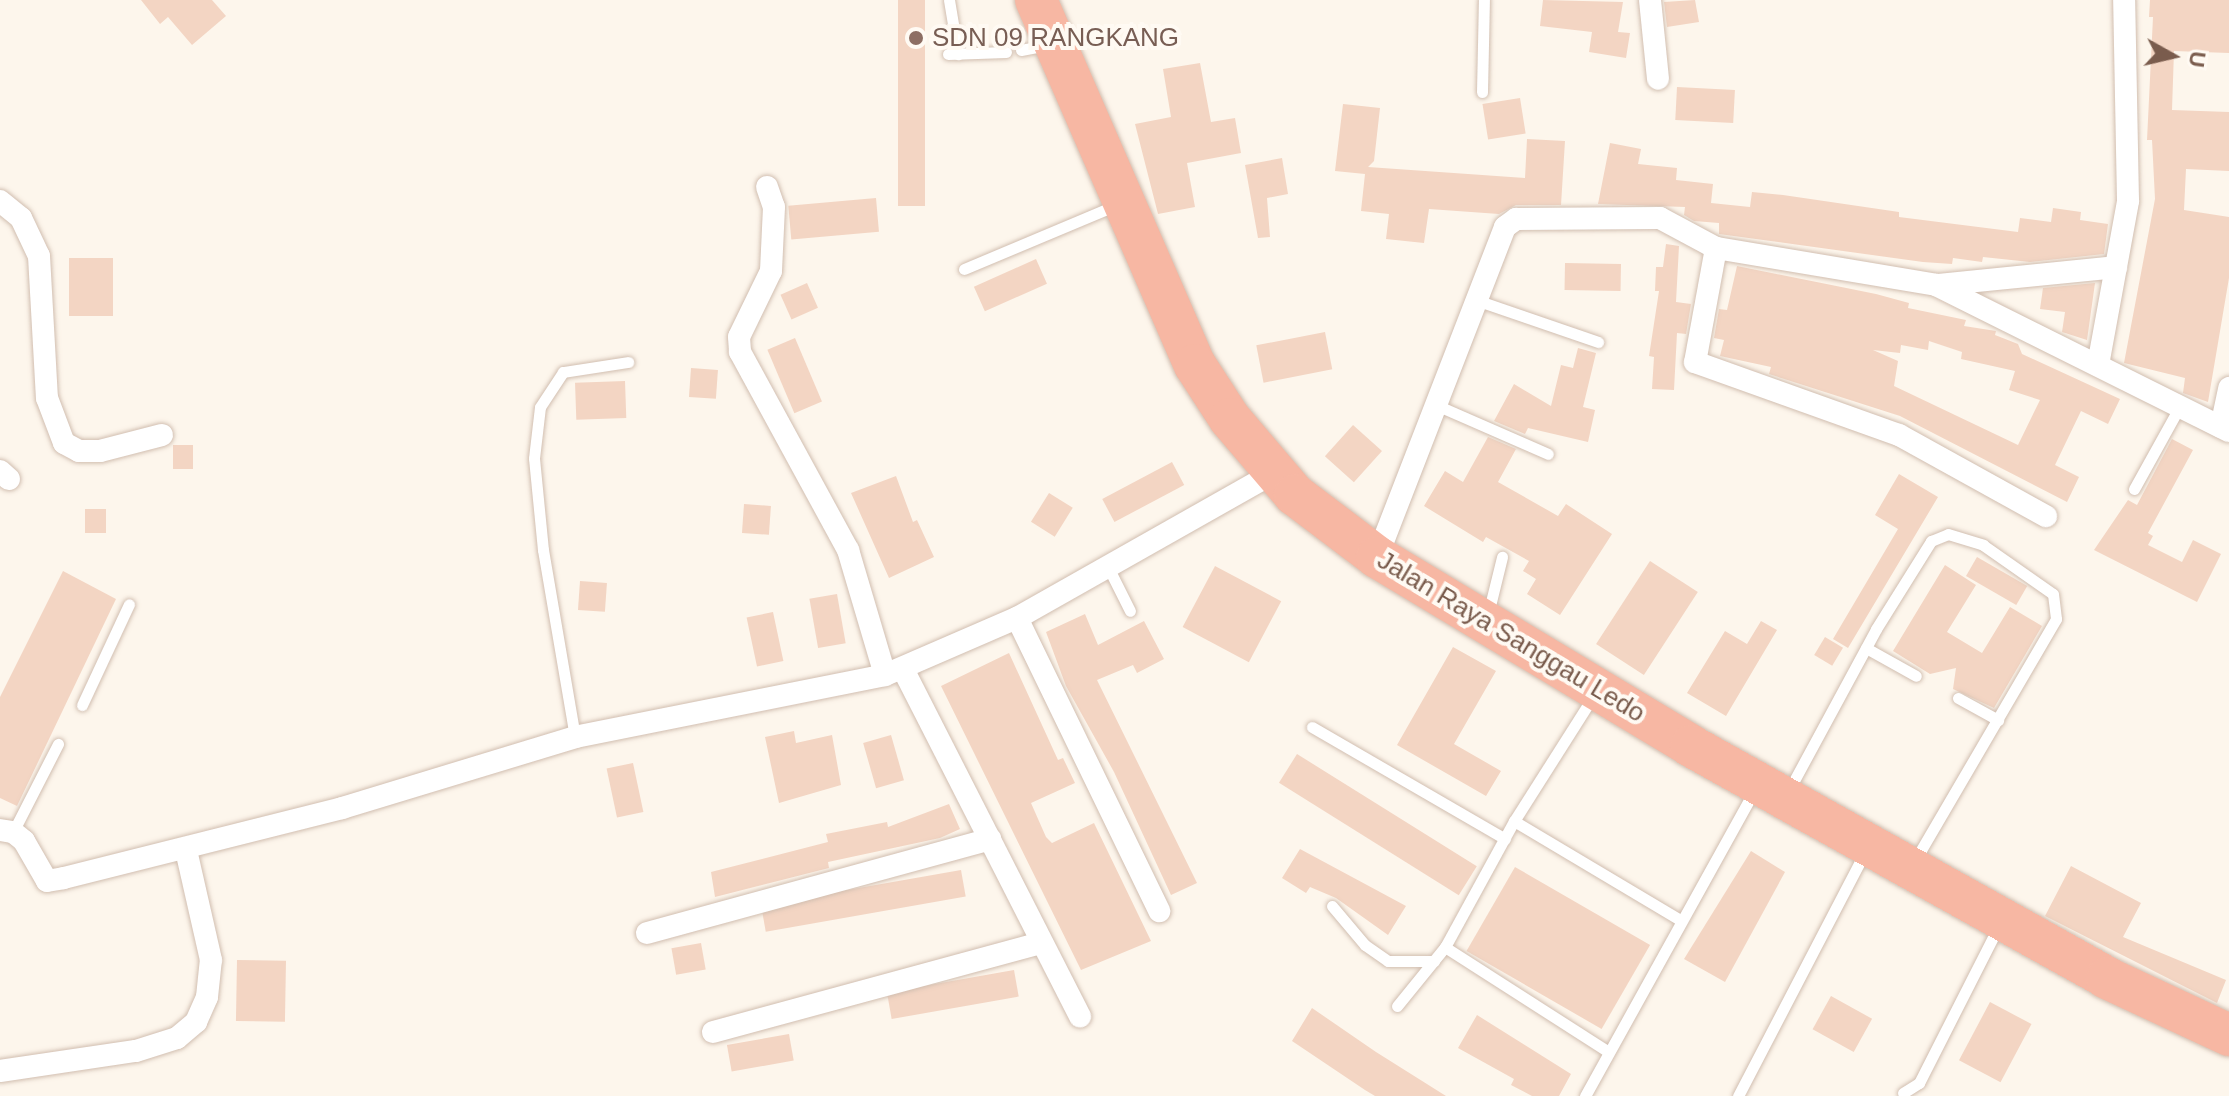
<!DOCTYPE html>
<html>
<head>
<meta charset="utf-8">
<style>
	body { margin:0 }
	#map { position:relative; width:2229px; height:1096px; overflow:hidden; background:#fdf6ec; font-family:Arial,sans-serif }
	div>[style] { position:absolute }
	[style*='--x'] { left:calc(var(--x)*1px); top:calc(var(--y)*1px); width:calc(var(--w)*1px); rotate:calc(var(--a)*1deg) }
	.building>* { inset:0; background:#f3d5c3; transform-origin:0 0 }
	.roads { filter:drop-shadow(0 0 2px #d1beb0) drop-shadow(0 0 2px #d1beb0) }
	.lane>* { height:11px; margin:-5.5px; padding:0 5.5px; transform-origin:5.5px; border-radius:5.5px; background:#fff }
	.street>* { height:22px; margin:-11px; padding:0 11px; transform-origin:11px; border-radius:11px; background:#fff }
	.highway>* { height:42px; margin:-21px; padding:0 21px; transform-origin:21px; border-radius:21px; background:#f7b7a3 }
	.dots>* { width:22px; height:22px; translate:-50% -50%; box-sizing:border-box; border:4px solid #fffaf3; border-radius:50% }
	span { translate:-50% -50%; white-space:nowrap; text-align:center; line-height:1.15; -webkit-text-stroke:8px #fffaf3; paint-order:stroke }
	.education-label { font-size:26px; color:#785e54 }
	.left { translate:0 -50%; text-align:left }
	.street-label { font-size:26px; color:#7a5c4d }
	.north { position:absolute; left:2133px; top:16px; width:80px; height:80px; -webkit-text-stroke:6px #fffaf3; paint-order:stroke; rotate:98deg; font-size:22px; font-weight:700; line-height:32px; text-align:center; color:#7a5c4d }
	.north::after { content:''; display:block; margin:auto; width:28px; height:36px; background:#7a5c4d; clip-path:polygon(50% 0,100% 100%,50% 72%,0 100%) }
</style>
</head>
<body>
<div id="map">
	<div class="building">
		<i style="clip-path:polygon(141px 0,212px 0,226px 16px,192px 45px,168px 17px,160px 24px)"></i>
		<i style="left:898px;top:0;width:27px;height:206px"></i>
		<i style="clip-path:polygon(1543px 0,1623px 2px,1618px 32px,1630px 33px,1626px 58px,1589px 52px,1592px 32px,1540px 26px)"></i>
		<i style="clip-path:polygon(1695px 0,1699px 22px,1667px 27px,1664px 2px)"></i>
		<i style="clip-path:polygon(2150px 0,2229px 0,2229px 53px,2174px 51px,2172px 110px,2229px 112px,2229px 171px,2186px 169px,2184px 210px,2229px 217px,2229px 278px,2208px 402px,2183px 393px,2185px 378px,2124px 363px,2155px 199px,2152px 140px,2147px 140px,2153px 17px,2149px 17px)"></i>
		<i style="clip-path:polygon(1200px 63px,1211px 122px,1235px 118px,1241px 153px,1187px 163px,1195px 207px,1158px 214px,1135px 124px,1171px 117px,1163px 69px)"></i>
		<i style="left:1677px;top:87px;width:58px;height:33px;rotate:3deg"></i>
		<i style="left:1520px;top:98px;width:36px;height:38px;rotate:81deg"></i>
		<i style="clip-path:polygon(1343px 104px,1380px 108px,1374px 161px,1368px 167px,1525px 178px,1527px 139px,1565px 141px,1561px 205px,1516px 205px,1499px 214px,1429px 209px,1424px 243px,1386px 239px,1389px 214px,1361px 211px,1365px 174px,1335px 171px)"></i>
		<i style="clip-path:polygon(1610px 143px,1641px 149px,1638px 164px,1677px 168px,1676px 180px,1713px 184px,1711px 203px,1750px 207px,1752px 192px,1783px 195px,1899px 212px,1899px 217px,2018px 232px,2020px 218px,2051px 222px,2053px 208px,2081px 212px,2080px 220px,2108px 224px,2104px 254px,2030px 262px,1983px 257px,1982px 262px,1953px 258px,1952px 264px,1923px 262px,1719px 234px,1719px 223px,1694px 221px,1684px 215px,1685px 207px,1598px 204px)"></i>
		<i style="clip-path:polygon(1282px 158px,1288px 194px,1267px 198px,1270px 237px,1258px 238px,1245px 165px)"></i>
		<i style="left:876px;top:198px;width:34px;height:88px;rotate:85deg"></i>
		<i style="clip-path:polygon(1666px 244px,1679px 246px,1676px 302px,1691px 304px,1686px 334px,1677px 333px,1674px 390px,1652px 389px,1654px 357px,1649px 356px,1659px 291px,1655px 291px,1656px 267px,1663px 267px)"></i>
		<i style="left:69px;top:258px;width:44px;height:58px"></i>
		<i style="left:1036px;top:259px;width:27px;height:68px;rotate:66deg"></i>
		<i style="left:1565px;top:263px;width:56px;height:27px;rotate:1deg"></i>
		<i style="clip-path:polygon(evenodd,1737px 266px,1876px 294px,1909px 303px,1908px 308px,1966px 320px,1964px 326px,1996px 331px,1995px 335px,2018px 344px,2022px 354px,2120px 399px,2108px 424px,2081px 411px,2055px 465px,2079px 477px,2067px 502px,1900px 416px,1769px 374px,1771px 367px,1720px 356px,1724px 340px,1714px 338px,1719px 309px,1727px 310px,1737px 266px,1929px 341px,1962px 352px,1961px 359px,2015px 371px,2009px 390px,2040px 400px,2018px 445px,1894px 386px,1898px 361px,1873px 350px,1900px 353px,1901px 345px,1928px 350px,1929px 341px)"></i>
		<i style="left:807px;top:283px;width:27px;height:29px;rotate:66deg"></i>
		<i style="clip-path:polygon(2095px 283px,2087px 340px,2062px 332px,2065px 312px,2040px 309px,2043px 288px)"></i>
		<i style="left:1325px;top:332px;width:38px;height:70px;rotate:79deg"></i>
		<i style="left:795px;top:338px;width:69px;height:30px;rotate:67deg"></i>
		<i style="clip-path:polygon(1578px 348px,1596px 353px,1583px 407px,1595px 410px,1588px 442px,1528px 428px,1525px 434px,1494px 421px,1514px 384px,1551px 406px,1561px 365px,1573px 368px)"></i>
		<i style="left:691px;top:368px;width:27px;height:29px;rotate:4deg"></i>
		<i style="left:625px;top:381px;width:37px;height:50px;rotate:88deg"></i>
		<i style="left:1353px;top:425px;width:39px;height:42px;rotate:42deg"></i>
		<i style="clip-path:polygon(1488px 437px,1516px 449px,1498px 482px,1558px 516px,1566px 504px,1612px 534px,1560px 615px,1527px 594px,1536px 579px,1523px 571px,1529px 561px,1486px 537px,1483px 542px,1424px 506px,1445px 471px,1463px 482px)"></i>
		<i style="clip-path:polygon(2172px 439px,2193px 450px,2148px 533px,2153px 536px,2148px 545px,2182px 562px,2193px 540px,2221px 554px,2197px 602px,2094px 550px,2128px 500px,2137px 505px)"></i>
		<i style="left:173px;top:445px;width:20px;height:24px"></i>
		<i style="left:1172px;top:462px;width:26px;height:79px;rotate:62deg"></i>
		<i style="clip-path:polygon(1899px 474px,1938px 497px,1848px 648px,1833px 639px,1898px 529px,1875px 515px)"></i>
		<i style="clip-path:polygon(896px 476px,913px 522px,917px 520px,934px 557px,889px 578px,851px 493px)"></i>
		<i style="left:1049px;top:493px;width:28px;height:34px;rotate:32deg"></i>
		<i style="left:744px;top:504px;width:27px;height:29px;rotate:4deg"></i>
		<i style="left:85px;top:509px;width:21px;height:24px"></i>
		<i style="left:1977px;top:557px;width:58px;height:22px;rotate:30deg"></i>
		<i style="left:1650px;top:561px;width:57px;height:99px;rotate:33deg"></i>
		<i style="clip-path:polygon(1945px 565px,1976px 585px,1947px 632px,1982px 653px,2010px 607px,2042px 626px,1994px 708px,1953px 689px,1956px 668px,1930px 674px,1893px 651px)"></i>
		<i style="left:1215px;top:566px;width:75px;height:69px;rotate:28deg"></i>
		<i style="clip-path:polygon(63px 571px,116px 599px,17px 806px,0 798px,0 697px)"></i>
		<i style="left:580px;top:581px;width:27px;height:29px;rotate:4deg"></i>
		<i style="left:837px;top:594px;width:50px;height:28px;rotate:80deg"></i>
		<i style="left:773px;top:612px;width:50px;height:27px;rotate:78deg"></i>
		<i style="clip-path:polygon(1085px 614px,1098px 645px,1144px 621px,1164px 659px,1137px 673px,1133px 665px,1097px 680px,1197px 883px,1171px 895px,1114px 772px,1066px 686px,1046px 632px)"></i>
		<i style="clip-path:polygon(1761px 621px,1777px 630px,1726px 716px,1687px 693px,1725px 631px,1747px 644px)"></i>
		<i style="left:1825px;top:637px;width:21px;height:21px;rotate:31deg"></i>
		<i style="clip-path:polygon(1453px 647px,1496px 671px,1454px 744px,1501px 771px,1486px 796px,1397px 745px)"></i>
		<i style="clip-path:polygon(1009px 653px,1058px 760px,1063px 758px,1075px 783px,1031px 803px,1046px 837px,1052px 843px,1094px 823px,1151px 941px,1081px 970px,941px 686px)"></i>
		<i style="clip-path:polygon(794px 731px,796px 743px,832px 735px,841px 785px,779px 803px,765px 737px)"></i>
		<i style="left:891px;top:735px;width:47px;height:29px;rotate:74deg"></i>
		<i style="left:1297px;top:754px;width:212px;height:34px;rotate:32deg"></i>
		<i style="left:633px;top:763px;width:50px;height:27px;rotate:78deg"></i>
		<i style="clip-path:polygon(949px 804px,960px 829px,940px 838px,828px 862px,829px 868px,715px 897px,711px 872px,828px 842px,826px 834px,887px 822px,888px 827px)"></i>
		<i style="clip-path:polygon(1300px 849px,1406px 906px,1388px 935px,1336px 898px,1310px 887px,1306px 893px,1282px 878px)"></i>
		<i style="clip-path:polygon(1751px 851px,1785px 872px,1725px 982px,1684px 959px)"></i>
		<i style="clip-path:polygon(2071px 866px,2141px 903px,2123px 937px,2226px 980px,2217px 1003px,2045px 916px)"></i>
		<i style="left:1515px;top:867px;width:156px;height:97px;rotate:30deg"></i>
		<i style="left:961px;top:870px;width:27px;height:203px;rotate:80deg"></i>
		<i style="left:701px;top:943px;width:27px;height:30px;rotate:80deg"></i>
		<i style="left:237px;top:960px;width:49px;height:61px;rotate:1deg"></i>
		<i style="left:1014px;top:970px;width:27px;height:129px;rotate:80deg"></i>
		<i style="left:1831px;top:996px;width:47px;height:38px;rotate:29deg"></i>
		<i style="left:1990px;top:1002px;width:47px;height:66px;rotate:28deg"></i>
		<i style="clip-path:polygon(1312px 1008px,1376px 1052px,1446px 1096px,1375px 1096px,1365px 1090px,1292px 1041px)"></i>
		<i style="clip-path:polygon(1477px 1015px,1571px 1074px,1559px 1096px,1532px 1096px,1511px 1085px,1514px 1079px,1458px 1048px)"></i>
		<i style="left:789px;top:1034px;width:27px;height:63px;rotate:80deg"></i>
	</div>
	<div class="roads">
		<div class="lane">
			<i style="--x:949;--y:0;--w:55;--a:80.5"></i>
			<i style="--x:1021;--y:50;--w:25;--a:-11"></i>
			<i style="--x:948;--y:54;--w:58;--a:-2"></i>
			<i style="--x:1482;--y:92;--w:92;--a:-88.8"></i>
			<i style="--x:964;--y:269;--w:165;--a:-22.8"></i>
			<i style="--x:1479;--y:301;--w:126;--a:19"></i>
			<i style="--x:1436;--y:405;--w:122;--a:23.6"></i>
			<i style="--x:2134;--y:489;--w:95;--a:-61"></i>
			<i style="--x:1108;--y:567;--w:49;--a:63.4"></i>
			<i style="--x:1488;--y:614;--w:59;--a:-76.2"></i>
			<i style="--x:1866;--y:648;--w:57;--a:29.2"></i>
			<i style="--x:1594;--y:695;--w:149;--a:122.4"></i>
			<i style="--x:1514;--y:821;--w:144;--a:118.7"></i>
			<i style="--x:1445;--y:947;--w:193;--a:32.7"></i>
			<i style="--x:1958;--y:698;--w:46;--a:28.8"></i>
			<i style="--x:82;--y:705;--w:111;--a:-65"></i>
			<i style="--x:1312;--y:727;--w:223;--a:30.1"></i>
			<i style="--x:575;--y:737;--w:190;--a:-99.7"></i>
			<i style="--x:543;--y:550;--w:92;--a:-95.6"></i>
			<i style="--x:534;--y:458;--w:51;--a:-83.3"></i>
			<i style="--x:540;--y:407;--w:42;--a:-56.7"></i>
			<i style="--x:563;--y:372;--w:66;--a:-8.7"></i>
			<i style="--x:1789;--y:790;--w:183;--a:-61.6"></i>
			<i style="--x:1876;--y:629;--w:104;--a:-58"></i>
			<i style="--x:1931;--y:541;--w:18;--a:-22"></i>
			<i style="--x:1948;--y:534;--w:37;--a:17"></i>
			<i style="--x:1983;--y:545;--w:85;--a:35"></i>
			<i style="--x:2053;--y:594;--w:25;--a:83"></i>
			<i style="--x:2056;--y:619;--w:281;--a:120.3"></i>
			<i style="--x:1514;--y:821;--w:193;--a:30.8"></i>
			<i style="--x:13;--y:832;--w:99;--a:-62.9"></i>
			<i style="--x:1332;--y:906;--w:51;--a:49.8"></i>
			<i style="--x:1365;--y:945;--w:28;--a:35"></i>
			<i style="--x:1388;--y:961;--w:46;--a:0"></i>
			<i style="--x:1397;--y:1006;--w:76;--a:-50.9"></i>
			<i style="--x:1903;--y:1093;--w:19;--a:-32"></i>
			<i style="--x:1919;--y:1083;--w:175;--a:-63.1"></i>
			<i style="--x:1585;--y:1096;--w:351;--a:-61"></i>
			<i style="--x:1738;--y:1096;--w:275;--a:-62.5"></i>
		</div>
		<div class="street">
			<i style="--x:1650;--y:0;--w:79;--a:84.2"></i>
			<i style="--x:767;--y:187;--w:21;--a:71"></i>
			<i style="--x:774;--y:207;--w:64;--a:92.7"></i>
			<i style="--x:771;--y:271;--w:73;--a:115.9"></i>
			<i style="--x:739;--y:337;--w:15;--a:86"></i>
			<i style="--x:740;--y:352;--w:226;--a:61.4"></i>
			<i style="--x:848;--y:550;--w:130;--a:73.5"></i>
			<i style="--x:0;--y:201;--w:27;--a:39"></i>
			<i style="--x:21;--y:218;--w:42;--a:64.7"></i>
			<i style="--x:39;--y:256;--w:142;--a:86.8"></i>
			<i style="--x:47;--y:398;--w:48;--a:69.3"></i>
			<i style="--x:64;--y:443;--w:17;--a:28"></i>
			<i style="--x:79;--y:451;--w:21;--a:0"></i>
			<i style="--x:100;--y:451;--w:64;--a:-14.5"></i>
			<i style="--x:1716;--y:248;--w:116;--a:100.4"></i>
			<i style="--x:1695;--y:362;--w:217;--a:19.7"></i>
			<i style="--x:1899;--y:435;--w:168;--a:28.9"></i>
			<i style="--x:1937;--y:285;--w:180;--a:-5.7"></i>
			<i style="--x:2098;--y:365;--w:167;--a:-79.6"></i>
			<i style="--x:2128;--y:201;--w:201;--a:-91.1"></i>
			<i style="--x:2221;--y:427;--w:40;--a:-78"></i>
			<i style="--x:0;--y:471;--w:12;--a:42"></i>
			<i style="--x:1377;--y:557;--w:354;--a:-68.8"></i>
			<i style="--x:1505;--y:227;--w:14;--a:-36"></i>
			<i style="--x:1516;--y:219;--w:144;--a:-0.4"></i>
			<i style="--x:1660;--y:218;--w:64;--a:28.2"></i>
			<i style="--x:1716;--y:248;--w:223;--a:9.5"></i>
			<i style="--x:1936;--y:285;--w:327;--a:26.5"></i>
			<i style="--x:1017;--y:618;--w:326;--a:64.1"></i>
			<i style="--x:903;--y:669;--w:390;--a:63"></i>
			<i style="--x:0;--y:830;--w:13;--a:9"></i>
			<i style="--x:13;--y:832;--w:14;--a:39"></i>
			<i style="--x:24;--y:841;--w:46;--a:60.1"></i>
			<i style="--x:47;--y:881;--w:17;--a:-10"></i>
			<i style="--x:64;--y:878;--w:287;--a:-14.1"></i>
			<i style="--x:342;--y:808;--w:244;--a:-16.9"></i>
			<i style="--x:575;--y:737;--w:316;--a:-11.3"></i>
			<i style="--x:885;--y:675;--w:144;--a:-23.4"></i>
			<i style="--x:1017;--y:618;--w:294;--a:-29.5"></i>
			<i style="--x:647;--y:933;--w:356;--a:-15.3"></i>
			<i style="--x:713;--y:1032;--w:339;--a:-15.2"></i>
			<i style="--x:0;--y:1071;--w:137;--a:-8.4"></i>
			<i style="--x:136;--y:1051;--w:43;--a:-17.6"></i>
			<i style="--x:177;--y:1038;--w:25;--a:-40"></i>
			<i style="--x:196;--y:1022;--w:27;--a:-66"></i>
			<i style="--x:207;--y:997;--w:37;--a:-84"></i>
			<i style="--x:211;--y:960;--w:113;--a:-102.8"></i>
		</div>
		<div class="highway">
			<i style="--x:1036;--y:0;--w:398;--a:66.5"></i>
			<i style="--x:1195;--y:365;--w:64;--a:57.1"></i>
			<i style="--x:1230;--y:419;--w:100;--a:49.5"></i>
			<i style="--x:1295;--y:495;--w:103;--a:37.1"></i>
			<i style="--x:1377;--y:557;--w:366;--a:31"></i>
			<i style="--x:1691;--y:746;--w:476;--a:29.1"></i>
			<i style="--x:2107;--y:978;--w:135;--a:25"></i>
		</div>
	</div>
	<div class="dots">
		<i style="left:916px;top:38px;background:#8d6e63"></i>
	</div>
	<div class="education-label">
		<span class="left" style="left:932px;top:38px">SDN 09 RANGKANG</span>
	</div>
	<div class="street-label">
		<span style="left:1511px;top:637px;rotate:31deg">Jalan Raya Sanggau Ledo</span>
	</div>
	<div class="north">U</div>
</div>
</body>
</html>
